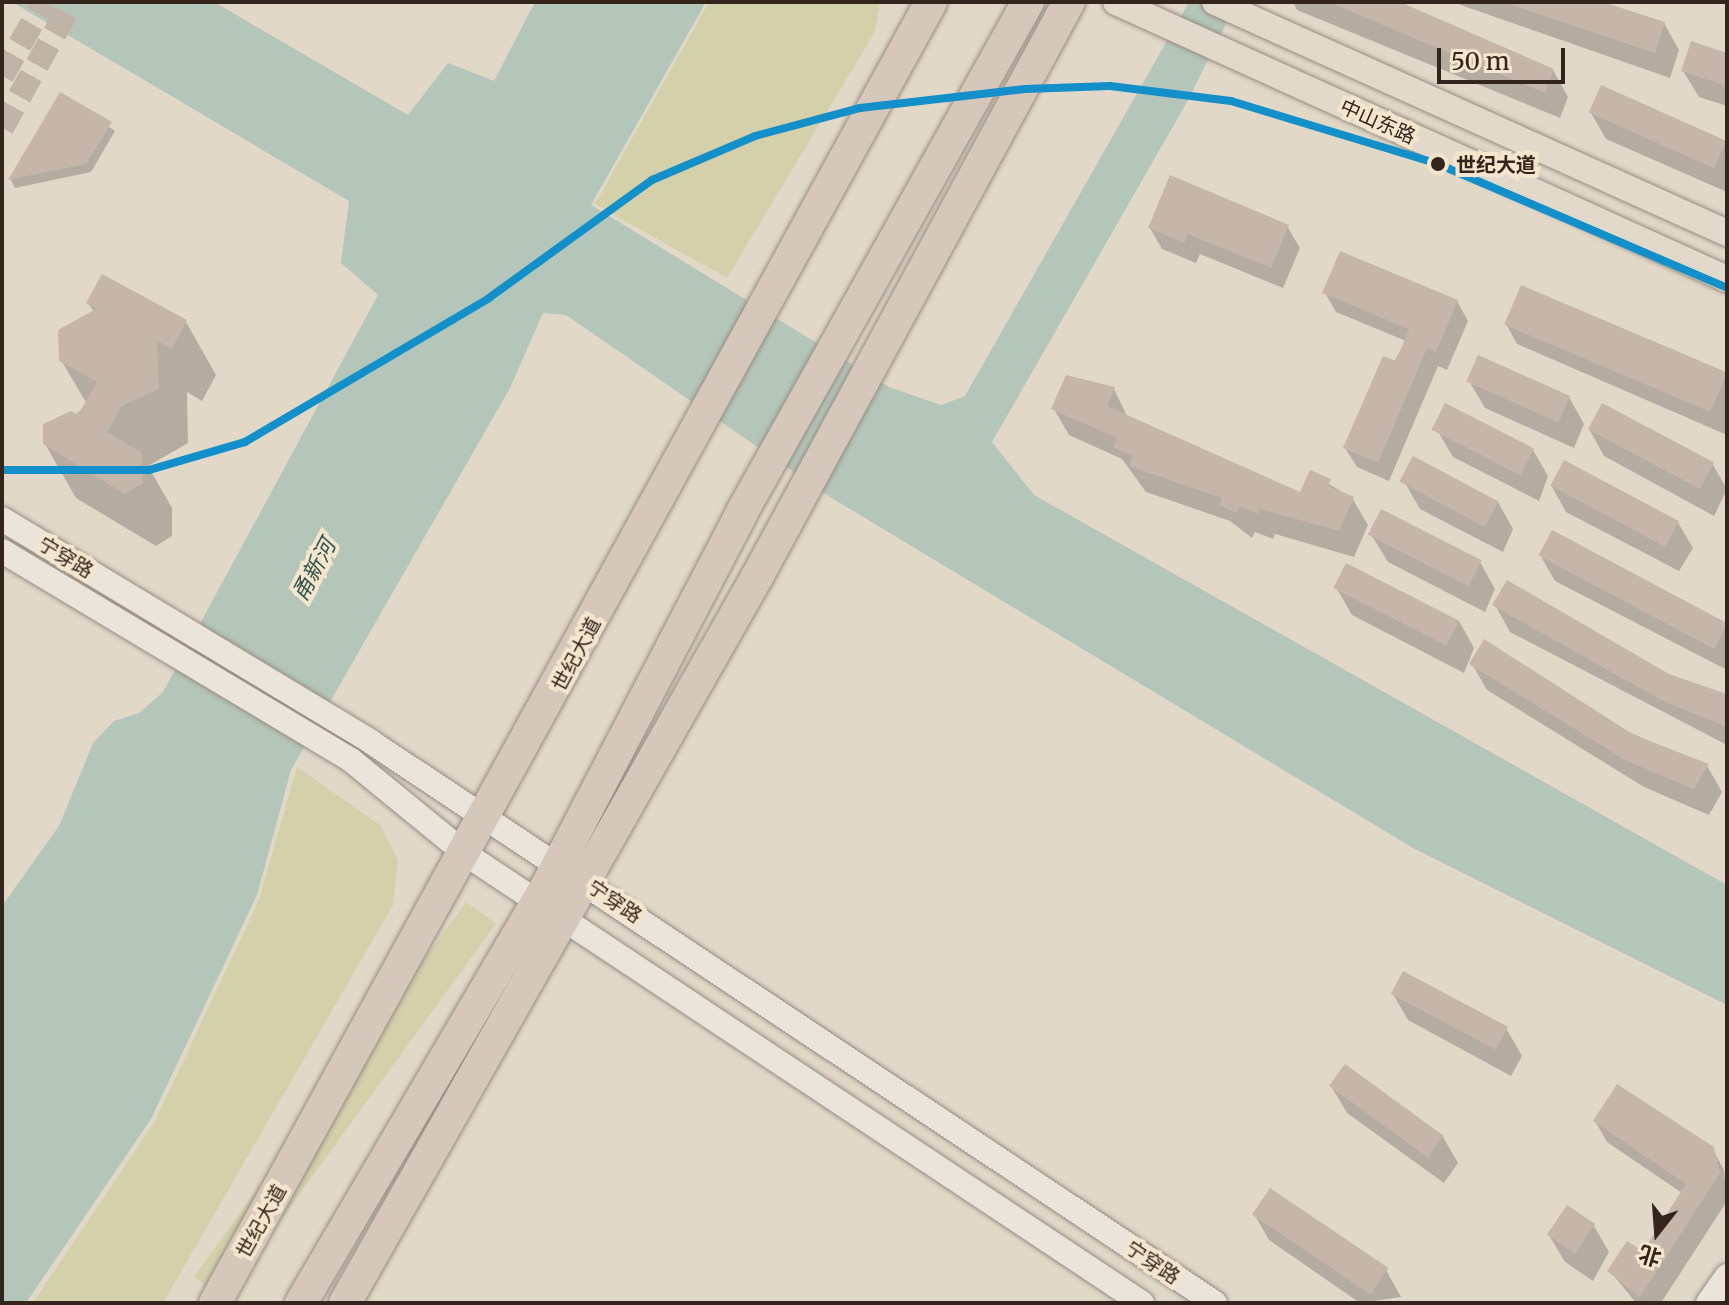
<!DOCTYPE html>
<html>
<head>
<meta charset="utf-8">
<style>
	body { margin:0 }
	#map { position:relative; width:1729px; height:1305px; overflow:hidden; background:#e2d8c8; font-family:Merriweather,"Noto Sans SC",serif }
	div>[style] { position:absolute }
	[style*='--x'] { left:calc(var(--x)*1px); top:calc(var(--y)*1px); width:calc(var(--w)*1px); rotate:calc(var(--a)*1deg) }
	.green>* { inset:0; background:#d4d0aa; transform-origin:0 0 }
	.water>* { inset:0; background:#b4c6b9 }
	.shadow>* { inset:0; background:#0003 }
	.building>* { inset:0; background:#c5b6a9; transform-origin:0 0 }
	.secondary-tunnel>* { height:24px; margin-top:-12px; transform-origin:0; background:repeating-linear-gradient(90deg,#bfb4a6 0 24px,transparent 0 36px) }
	.roads { filter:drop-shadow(0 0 2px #968d82) drop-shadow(0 0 2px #968d82) }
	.secondary>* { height:24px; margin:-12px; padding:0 12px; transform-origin:12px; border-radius:12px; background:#eae4db }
	.primary>* { height:26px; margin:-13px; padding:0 13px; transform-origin:13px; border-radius:13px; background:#e2d9cb }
	.highway>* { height:32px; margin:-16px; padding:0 16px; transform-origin:16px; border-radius:16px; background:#d5c8ba }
	.metro-1>* { height:8px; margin:-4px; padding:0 4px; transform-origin:4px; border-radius:4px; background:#138fc9 }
	.dots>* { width:22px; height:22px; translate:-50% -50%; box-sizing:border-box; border:4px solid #f4e5cd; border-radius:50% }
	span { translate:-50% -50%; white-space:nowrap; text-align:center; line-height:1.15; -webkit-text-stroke:8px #f4e5cd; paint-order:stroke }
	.street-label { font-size:20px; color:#34251c }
	.stop-label { font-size:20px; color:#34251c; font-weight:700 }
	.left { translate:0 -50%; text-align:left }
	.water-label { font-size:22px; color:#2b534d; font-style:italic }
	.frame { position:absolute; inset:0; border:4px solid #34251c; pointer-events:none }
	.north { position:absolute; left:1617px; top:1193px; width:80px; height:80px; -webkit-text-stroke:6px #f4e5cd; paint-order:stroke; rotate:197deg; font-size:22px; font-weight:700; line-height:32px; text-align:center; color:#34251c }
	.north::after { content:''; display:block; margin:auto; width:28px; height:36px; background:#34251c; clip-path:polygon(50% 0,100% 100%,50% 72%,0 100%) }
	.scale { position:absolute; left:1437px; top:48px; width:128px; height:36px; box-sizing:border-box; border:4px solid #34251c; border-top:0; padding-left:10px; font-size:24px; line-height:28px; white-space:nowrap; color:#34251c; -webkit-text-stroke:6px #f4e5cd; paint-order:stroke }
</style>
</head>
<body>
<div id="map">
	<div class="green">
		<i style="clip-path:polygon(709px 2px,880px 2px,875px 32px,727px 278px,595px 204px)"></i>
		<i style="clip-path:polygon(297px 767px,380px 825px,398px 860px,393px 905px,163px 1303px,33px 1303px,155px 1121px,259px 900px)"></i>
		<i style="left:466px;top:902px;width:37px;height:463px;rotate:36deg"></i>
	</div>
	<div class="water">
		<i style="clip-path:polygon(12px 2px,214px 2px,408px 115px,448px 63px,494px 81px,535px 2px,706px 2px,591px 205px,889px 387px,941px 405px,965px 396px,1189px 2px,1237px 2px,1187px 102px,992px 442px,1034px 495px,1727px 885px,1727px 1005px,1413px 848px,830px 497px,566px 315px,543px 313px,510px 388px,291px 770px,257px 895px,151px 1119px,26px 1303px,2px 1303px,2px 906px,59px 826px,93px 743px,114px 721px,139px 713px,163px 692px,378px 295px,341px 263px,349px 201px)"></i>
	</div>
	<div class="shadow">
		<i style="clip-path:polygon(1293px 2px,1389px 2px,1553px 70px,1568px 97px,1560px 118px,1297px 10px)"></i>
		<i style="clip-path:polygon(1452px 2px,1599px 2px,1664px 23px,1679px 50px,1670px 78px)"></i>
		<i style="clip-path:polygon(1727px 55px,1727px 106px,1699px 97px,1683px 71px)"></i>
		<i style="clip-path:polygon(61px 95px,115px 131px,91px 172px,15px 188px,11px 180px)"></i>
		<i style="clip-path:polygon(1591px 113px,1727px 142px,1727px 192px,1606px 139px)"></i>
		<i style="clip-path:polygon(1287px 226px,1300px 248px,1283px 288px,1200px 254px,1196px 263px,1162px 249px,1150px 228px)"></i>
		<i style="clip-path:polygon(1325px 293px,1457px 301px,1468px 321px,1447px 370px,1438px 366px,1389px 481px,1357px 467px,1345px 448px,1406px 341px,1336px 312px)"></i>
		<i style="clip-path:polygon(88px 303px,186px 322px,216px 375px,202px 401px,187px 392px,188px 443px,148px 466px,172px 508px,172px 536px,156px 546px,76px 498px,45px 444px,87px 404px,61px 360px,94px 312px)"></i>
		<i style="clip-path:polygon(1506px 324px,1727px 377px,1727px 435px,1517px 344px)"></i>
		<i style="clip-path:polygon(1469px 381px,1569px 397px,1584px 424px,1574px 448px,1485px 408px)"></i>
		<i style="clip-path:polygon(1114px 389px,1128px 418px,1301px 494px,1311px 473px,1352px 498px,1368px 525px,1354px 557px,1275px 534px,1273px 539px,1255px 532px,1252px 538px,1230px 521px,1146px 492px,1122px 459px,1069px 435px,1054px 409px)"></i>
		<i style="clip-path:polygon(1603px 406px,1713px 465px,1727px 489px,1714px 516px,1604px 456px,1589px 429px)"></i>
		<i style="clip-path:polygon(1437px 430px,1533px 450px,1548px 476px,1539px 501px,1453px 457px)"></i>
		<i style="clip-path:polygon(1405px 483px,1498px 502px,1513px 529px,1503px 552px,1420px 509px)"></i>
		<i style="clip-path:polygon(1551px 485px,1677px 521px,1693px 548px,1679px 571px,1566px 512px)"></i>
		<i style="clip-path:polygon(1382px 512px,1480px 562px,1495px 589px,1485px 612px,1388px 562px,1372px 536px)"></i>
		<i style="clip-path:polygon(1540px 555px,1727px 629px,1727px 670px,1555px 581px)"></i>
		<i style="clip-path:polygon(1337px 589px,1459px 621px,1474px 648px,1464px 673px,1352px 615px)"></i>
		<i style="clip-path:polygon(1495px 605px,1727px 699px,1727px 745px,1510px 632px)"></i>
		<i style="clip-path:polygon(1472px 664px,1707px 766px,1722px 792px,1709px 815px,1644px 787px,1487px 690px)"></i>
		<i style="clip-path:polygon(1393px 994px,1507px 1030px,1522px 1056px,1511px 1076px,1408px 1020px)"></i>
		<i style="clip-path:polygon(1331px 1086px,1443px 1137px,1458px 1163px,1444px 1183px,1347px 1113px)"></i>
		<i style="clip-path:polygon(1595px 1121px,1712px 1148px,1724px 1170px,1727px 1201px,1661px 1303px,1636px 1303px,1610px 1271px,1643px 1254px,1682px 1193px,1607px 1142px)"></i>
		<i style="clip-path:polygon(1254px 1214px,1386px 1270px,1401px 1297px,1360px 1303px,1269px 1240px)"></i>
		<i style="clip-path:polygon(1594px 1226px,1609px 1252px,1593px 1281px,1565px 1262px,1549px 1235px)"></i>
	</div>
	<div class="building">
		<i style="clip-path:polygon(1328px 2px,1400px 2px,1554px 69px,1545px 93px)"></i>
		<i style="clip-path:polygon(1503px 2px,1603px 2px,1665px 22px,1655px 53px)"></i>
		<i style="clip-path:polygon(1691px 41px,1727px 53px,1727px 86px,1681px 71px)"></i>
		<i style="left:1601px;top:85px;width:137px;height:30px;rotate:24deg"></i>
		<i style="clip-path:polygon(60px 92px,112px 122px,86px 164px,8px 180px)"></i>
		<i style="clip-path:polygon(1170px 175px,1289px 225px,1271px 268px,1188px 234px,1184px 243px,1148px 228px)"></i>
		<i style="clip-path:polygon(1340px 251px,1458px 300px,1436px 352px,1427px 348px,1378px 463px,1343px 448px,1383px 356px,1396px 361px,1409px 329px,1322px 293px)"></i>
		<i style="clip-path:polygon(102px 274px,187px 320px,172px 349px,157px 341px,159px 389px,122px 406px,107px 432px,142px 453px,143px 483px,125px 494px,43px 444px,43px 424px,71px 411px,78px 415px,97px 382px,59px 361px,58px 330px,96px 309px,86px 303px)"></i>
		<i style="left:1521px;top:285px;width:224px;height:43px;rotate:23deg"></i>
		<i style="left:1478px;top:355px;width:101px;height:29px;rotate:24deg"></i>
		<i style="clip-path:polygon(1066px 375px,1115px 387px,1107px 406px,1300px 492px,1310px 470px,1331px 479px,1328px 486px,1354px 497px,1339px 531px,1260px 509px,1258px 514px,1240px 506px,1237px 513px,1219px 505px,1222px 498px,1129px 466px,1133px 456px,1113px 447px,1117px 438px,1051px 409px)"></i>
		<i style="left:1445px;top:403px;width:100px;height:30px;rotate:27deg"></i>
		<i style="left:1602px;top:403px;width:127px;height:30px;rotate:28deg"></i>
		<i style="left:1413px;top:456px;width:97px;height:29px;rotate:28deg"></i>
		<i style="left:1564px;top:460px;width:130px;height:29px;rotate:28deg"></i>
		<i style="left:1381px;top:509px;width:113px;height:29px;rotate:27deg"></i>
		<i style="left:1552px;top:530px;width:199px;height:29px;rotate:28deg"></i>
		<i style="left:1346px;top:563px;width:127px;height:28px;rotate:27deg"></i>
		<i style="clip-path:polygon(1507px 580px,1669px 674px,1727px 694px,1727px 727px,1661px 700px,1492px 605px)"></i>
		<i style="clip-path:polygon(1484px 639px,1634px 735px,1709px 764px,1694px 789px,1627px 761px,1469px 664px)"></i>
		<i style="left:1403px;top:971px;width:119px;height:26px;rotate:28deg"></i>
		<i style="left:1345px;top:1064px;width:122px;height:27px;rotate:36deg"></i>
		<i style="clip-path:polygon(1617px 1084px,1714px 1147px,1720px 1173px,1640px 1297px,1607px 1271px,1627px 1241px,1643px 1251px,1686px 1184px,1593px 1121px)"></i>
		<i style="left:1270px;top:1188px;width:143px;height:32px;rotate:34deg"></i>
		<i style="left:1567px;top:1205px;width:34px;height:36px;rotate:34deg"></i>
	</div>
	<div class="secondary-tunnel">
		<i style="--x:2;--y:76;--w:85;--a:-60.4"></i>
		<i style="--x:2;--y:128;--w:144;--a:-60.9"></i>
	</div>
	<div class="roads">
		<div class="secondary">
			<i style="--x:2;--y:519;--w:431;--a:31.1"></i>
			<i style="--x:371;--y:742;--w:1013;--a:33.61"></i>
			<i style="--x:2;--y:551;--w:407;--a:30.9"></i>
			<i style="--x:351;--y:760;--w:150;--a:39.3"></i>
			<i style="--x:467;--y:855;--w:810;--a:33.57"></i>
			<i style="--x:1708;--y:1303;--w:33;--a:-55"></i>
		</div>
		<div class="primary">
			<i style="--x:1116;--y:2;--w:671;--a:24.39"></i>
			<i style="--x:1215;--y:2;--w:562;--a:24.28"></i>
		</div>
		<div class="highway">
			<i style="--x:215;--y:1303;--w:1485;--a:-61.17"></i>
			<i style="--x:301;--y:1303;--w:491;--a:-59.5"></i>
			<i style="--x:550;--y:880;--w:415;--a:-62.4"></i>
			<i style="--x:742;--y:512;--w:585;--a:-60.72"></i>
			<i style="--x:345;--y:1303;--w:835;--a:-60.43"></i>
			<i style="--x:757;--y:577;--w:654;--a:-61.52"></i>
		</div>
	</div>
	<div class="metro-1">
		<i style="--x:2;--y:470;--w:147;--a:0"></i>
		<i style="--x:149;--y:470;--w:100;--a:-16.3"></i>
		<i style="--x:245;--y:442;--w:283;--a:-30.5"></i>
		<i style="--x:489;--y:298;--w:201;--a:-35.9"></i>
		<i style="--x:652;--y:180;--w:112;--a:-23.1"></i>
		<i style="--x:755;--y:136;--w:109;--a:-14.9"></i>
		<i style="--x:860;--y:108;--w:166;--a:-6.6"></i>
		<i style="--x:1025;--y:89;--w:85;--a:-2"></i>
		<i style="--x:1110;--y:86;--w:122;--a:7.1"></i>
		<i style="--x:1231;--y:101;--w:216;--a:16.9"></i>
		<i style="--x:1438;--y:164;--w:314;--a:23.2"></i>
	</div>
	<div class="dots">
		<i style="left:1438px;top:164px;background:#34251c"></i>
	</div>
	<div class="street-label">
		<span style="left:1378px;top:121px;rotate:24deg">中山东路</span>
		<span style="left:66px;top:557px;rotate:31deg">宁穿路</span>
		<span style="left:576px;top:654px;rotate:-62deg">世纪大道</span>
		<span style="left:615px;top:901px;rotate:34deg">宁穿路</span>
		<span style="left:261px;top:1221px;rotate:-61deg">世纪大道</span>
		<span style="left:1153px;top:1262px;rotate:34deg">宁穿路</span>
	</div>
	<div class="stop-label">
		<span class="left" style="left:1456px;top:164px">世纪大道</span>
	</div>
	<div class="water-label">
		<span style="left:314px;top:570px;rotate:-62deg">甬新河</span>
	</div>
	<div class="frame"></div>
	<div class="north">北</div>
	<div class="scale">50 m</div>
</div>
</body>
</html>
